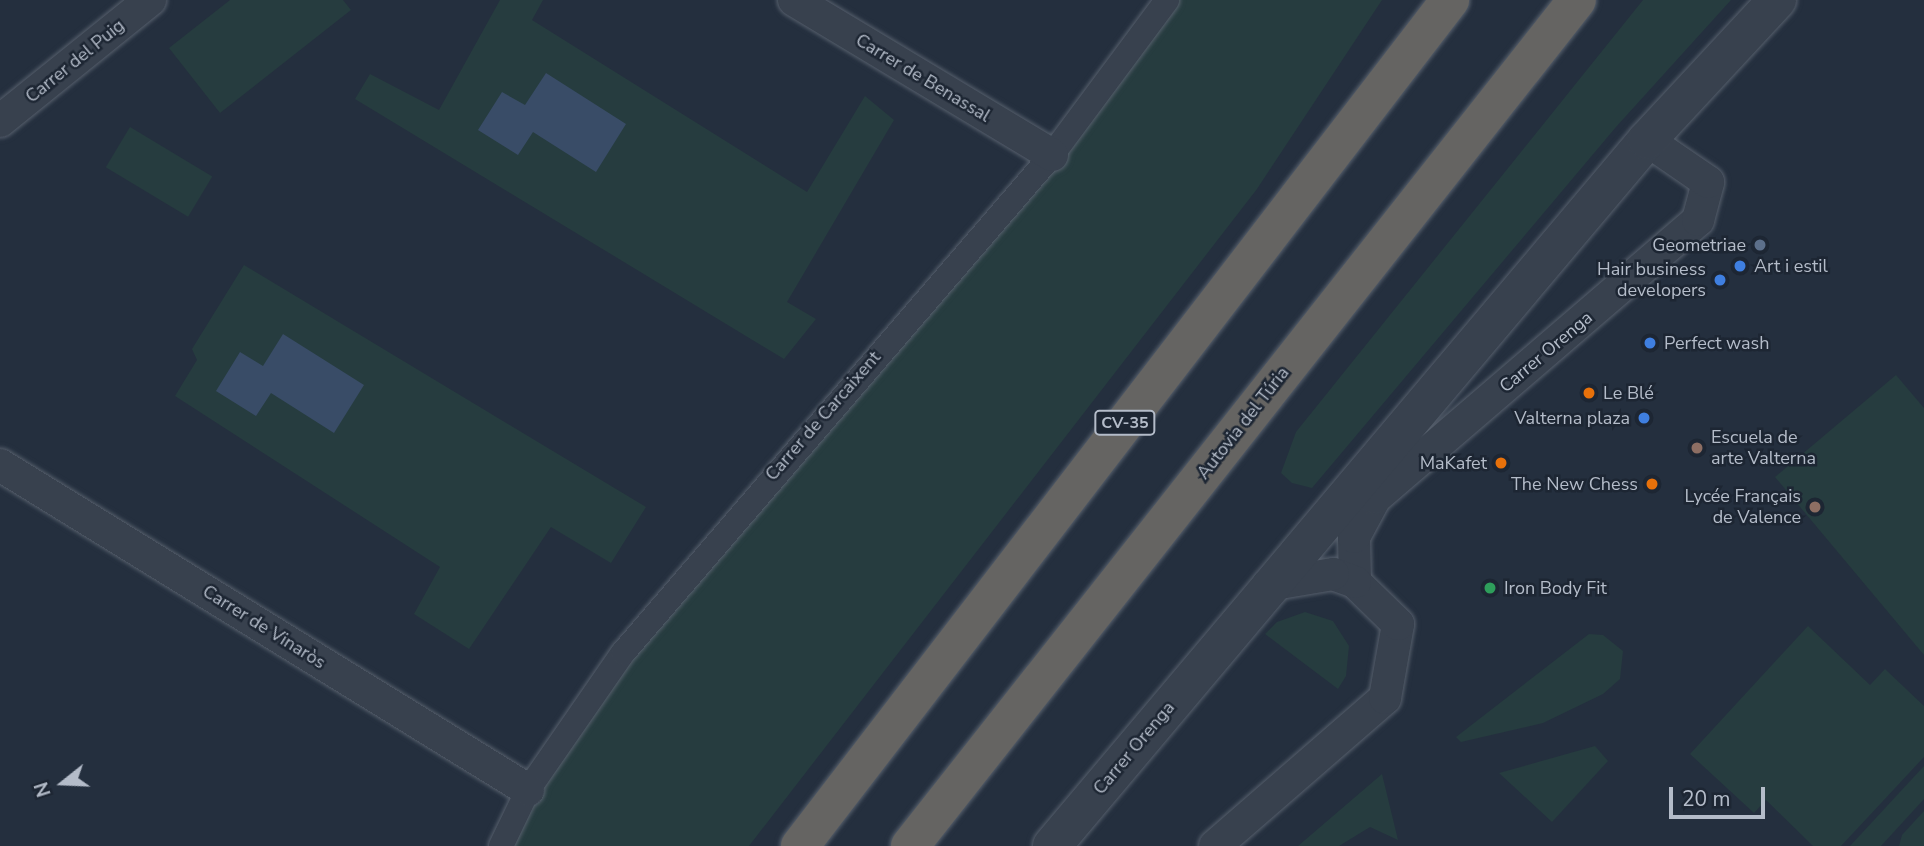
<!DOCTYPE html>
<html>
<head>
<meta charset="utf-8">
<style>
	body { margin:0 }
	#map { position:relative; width:1924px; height:846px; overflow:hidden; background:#242f3e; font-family:"Nunito Sans",sans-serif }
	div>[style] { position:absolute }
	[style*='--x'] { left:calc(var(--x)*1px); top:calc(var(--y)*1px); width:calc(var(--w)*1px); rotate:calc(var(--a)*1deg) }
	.green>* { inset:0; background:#263c3f; transform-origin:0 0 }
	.water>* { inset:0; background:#394c67 }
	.roads { filter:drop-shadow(0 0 2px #565f6c) drop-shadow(0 0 2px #565f6c) }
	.pedestrian>* { height:24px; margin:-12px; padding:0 12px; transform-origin:12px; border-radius:12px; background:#38414e }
	.minor>* { height:32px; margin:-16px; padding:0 16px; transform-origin:16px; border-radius:16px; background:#38414e }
	.tertiary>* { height:38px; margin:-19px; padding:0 19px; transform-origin:19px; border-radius:19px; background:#38414e }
	.trunk>* { height:38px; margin:-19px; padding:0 19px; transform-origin:19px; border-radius:19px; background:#656462 }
	.dots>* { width:19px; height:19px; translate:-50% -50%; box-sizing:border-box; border:4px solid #1d2633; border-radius:50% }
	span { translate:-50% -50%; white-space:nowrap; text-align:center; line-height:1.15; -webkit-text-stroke:5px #1d2633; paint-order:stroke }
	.shield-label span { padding:2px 5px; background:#1d2633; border:2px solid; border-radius:5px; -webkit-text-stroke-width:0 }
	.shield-label { font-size:16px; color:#b4bcc9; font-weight:700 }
	.street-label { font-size:18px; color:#b4bcc9 }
	.poi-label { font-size:18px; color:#b4bcc9 }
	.right { translate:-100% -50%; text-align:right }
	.left { translate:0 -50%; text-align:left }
	.north { position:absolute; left:28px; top:748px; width:70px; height:70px; -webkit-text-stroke:5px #1d2633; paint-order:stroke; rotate:252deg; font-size:19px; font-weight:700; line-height:28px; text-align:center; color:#b4bcc9 }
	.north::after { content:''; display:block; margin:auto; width:24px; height:32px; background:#b4bcc9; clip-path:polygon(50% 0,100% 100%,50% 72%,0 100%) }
	.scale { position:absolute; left:1669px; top:787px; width:96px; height:32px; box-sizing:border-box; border:4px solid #b4bcc9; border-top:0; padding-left:9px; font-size:21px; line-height:24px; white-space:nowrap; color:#b4bcc9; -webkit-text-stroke:5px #1d2633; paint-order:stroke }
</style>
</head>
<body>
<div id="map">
	<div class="green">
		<i style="clip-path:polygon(230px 0,343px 0,351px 10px,220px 113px,169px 48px)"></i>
		<i style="clip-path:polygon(500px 0,543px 0,532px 20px,807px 192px,865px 96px,894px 120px,787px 302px,816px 319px,784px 359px,355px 99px,370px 74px,439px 110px)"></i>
		<i style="clip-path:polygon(1165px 0,1382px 0,1257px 189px,749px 846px,496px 846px,518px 802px)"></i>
		<i style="clip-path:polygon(1643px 0,1731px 0,1616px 127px,1312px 488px,1292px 483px,1281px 473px,1296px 432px)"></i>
		<i style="left:130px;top:127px;width:96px;height:47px;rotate:31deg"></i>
		<i style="clip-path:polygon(244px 265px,646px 507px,611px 563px,551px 527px,469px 649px,414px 614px,440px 567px,175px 396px,197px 360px,192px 349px)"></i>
		<i style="clip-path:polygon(1896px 375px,1924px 408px,1924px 655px,1775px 477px)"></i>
		<i style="clip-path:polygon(1305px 612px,1333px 621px,1349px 646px,1346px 676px,1338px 689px,1265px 634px,1277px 622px)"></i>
		<i style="clip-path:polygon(1808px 626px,1870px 685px,1885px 669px,1924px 706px,1924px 757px,1841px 846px,1813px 846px,1766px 800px,1754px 813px,1690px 754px)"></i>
		<i style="clip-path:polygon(1589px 634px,1603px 635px,1623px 651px,1620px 679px,1603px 694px,1543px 723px,1461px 742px,1456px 737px)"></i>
		<i style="clip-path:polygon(1595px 746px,1608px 761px,1552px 822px,1499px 773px)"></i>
		<i style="clip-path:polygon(1924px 766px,1924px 799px,1881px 846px,1850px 846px)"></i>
		<i style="clip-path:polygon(1382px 774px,1398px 840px,1370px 827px,1339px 846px,1298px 846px)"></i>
		<i style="clip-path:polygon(1924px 811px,1924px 846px,1899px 846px,1902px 835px)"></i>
	</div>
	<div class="water">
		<i style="clip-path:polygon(546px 73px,626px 124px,596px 172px,533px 132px,518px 155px,478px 130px,502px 92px,525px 105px)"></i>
		<i style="clip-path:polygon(283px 334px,364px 385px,334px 433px,271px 393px,256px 416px,216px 391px,240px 352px,263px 366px)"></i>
	</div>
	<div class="roads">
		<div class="pedestrian">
			<i style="--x:501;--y:846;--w:62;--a:-64.3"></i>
			<i style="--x:528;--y:790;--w:167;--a:-55.3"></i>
			<i style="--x:623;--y:653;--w:657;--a:-49.26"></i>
			<i style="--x:1052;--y:155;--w:193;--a:-53.4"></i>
		</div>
		<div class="minor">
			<i style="--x:794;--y:0;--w:301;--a:31"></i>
			<i style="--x:0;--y:121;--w:193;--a:-38.9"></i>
			<i style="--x:0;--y:465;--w:620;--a:31.61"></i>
			<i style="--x:1355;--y:582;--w:45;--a:-91.3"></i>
			<i style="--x:1354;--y:537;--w:44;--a:-61.7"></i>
			<i style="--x:1375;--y:498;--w:426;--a:-40.7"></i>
			<i style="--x:1698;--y:220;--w:39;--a:-75"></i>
			<i style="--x:1708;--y:182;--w:74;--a:-145.5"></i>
			<i style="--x:1215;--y:846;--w:225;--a:-41"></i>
			<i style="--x:1385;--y:698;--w:75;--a:-80"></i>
			<i style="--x:1398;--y:624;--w:60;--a:-135.7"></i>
			<i style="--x:1355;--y:582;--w:23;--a:-160"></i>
			<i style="--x:1333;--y:574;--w:66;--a:170.4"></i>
		</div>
		<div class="tertiary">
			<i style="--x:1052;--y:846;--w:923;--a:-49.88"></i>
			<i style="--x:1647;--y:140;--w:191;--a:-47.1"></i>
		</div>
		<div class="trunk">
			<i style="--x:800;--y:846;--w:1067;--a:-52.46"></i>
			<i style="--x:910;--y:846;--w:1077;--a:-51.75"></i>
		</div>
	</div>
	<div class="dots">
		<i style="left:1760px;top:245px;background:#5c6f8a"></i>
		<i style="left:1740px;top:266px;background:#3f7fe0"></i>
		<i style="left:1720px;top:280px;background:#3f7fe0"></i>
		<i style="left:1650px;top:343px;background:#3f7fe0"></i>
		<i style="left:1589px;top:393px;background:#e8710a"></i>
		<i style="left:1644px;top:418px;background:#3f7fe0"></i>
		<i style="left:1697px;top:448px;background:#8d6e63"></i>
		<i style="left:1501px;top:463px;background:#e8710a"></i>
		<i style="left:1652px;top:484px;background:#e8710a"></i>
		<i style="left:1815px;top:507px;background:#8d6e63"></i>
		<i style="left:1490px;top:588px;background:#2e9e5b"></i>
	</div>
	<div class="shield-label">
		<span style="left:1125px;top:423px">CV-35</span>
	</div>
	<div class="street-label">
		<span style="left:75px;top:61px;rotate:-39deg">Carrer del Puig</span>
		<span style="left:923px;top:78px;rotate:31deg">Carrer de Benassal</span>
		<span style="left:1546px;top:352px;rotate:-40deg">Carrer Orenga</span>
		<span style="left:823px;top:416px;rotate:-49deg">Carrer de Carcaixent</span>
		<span style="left:1243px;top:423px;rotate:-52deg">Autovia del Túria</span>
		<span style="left:264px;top:627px;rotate:32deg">Carrer de Vinaròs</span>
		<span style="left:1134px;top:748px;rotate:-50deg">Carrer Orenga</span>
	</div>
	<div class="poi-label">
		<span class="right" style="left:1746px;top:245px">Geometriae</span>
		<span class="left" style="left:1754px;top:266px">Art i estil</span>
		<span class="right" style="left:1706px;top:280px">Hair business<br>developers</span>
		<span class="left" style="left:1664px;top:343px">Perfect wash</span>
		<span class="left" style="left:1603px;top:393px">Le Blé</span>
		<span class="right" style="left:1630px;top:418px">Valterna plaza</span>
		<span class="left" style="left:1711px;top:448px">Escuela de<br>arte Valterna</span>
		<span class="right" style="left:1487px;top:463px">MaKafet</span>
		<span class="right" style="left:1638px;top:484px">The New Chess</span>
		<span class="right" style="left:1801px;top:507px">Lycée Français<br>de Valence</span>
		<span class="left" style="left:1504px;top:588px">Iron Body Fit</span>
	</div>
	<div class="north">N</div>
	<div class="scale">20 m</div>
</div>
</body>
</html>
